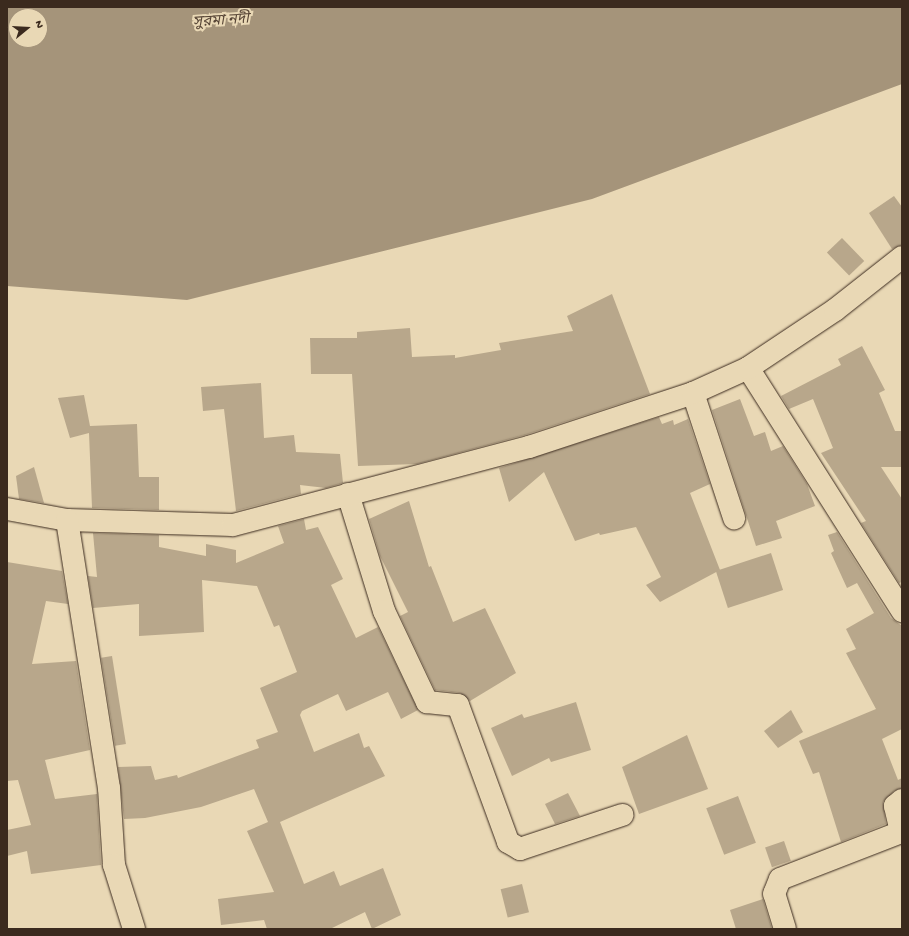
<!DOCTYPE html>
<html>
<head>
<meta charset="utf-8">
<style>
	body { margin:0 }
	#map { position:relative; width:909px; height:936px; overflow:hidden; background:#e9d8b5; font-family:"Gochi Hand","Noto Sans Bengali",sans-serif }
	div>[style] { position:absolute }
	[style*='--x'] { left:calc(var(--x)*1px); top:calc(var(--y)*1px); width:calc(var(--w)*1px); rotate:calc(var(--a)*1deg) }
	.water>* { inset:0; background:#a5947a }
	.building>* { inset:0; background:#b8a78b; transform-origin:0 0 }
	.roads { filter:drop-shadow(0 0 1px #3b2a1e) drop-shadow(0 0 1px #3b2a1e) }
	.minor>* { height:22px; margin:-11px; padding:0 11px; transform-origin:11px; border-radius:11px; background:#e9d8b5 }
	span { translate:-50% -50%; white-space:nowrap; text-align:center; line-height:1.15; -webkit-text-stroke:4px #e9d8b5; paint-order:stroke }
	.water-label { font-size:15px; color:#564435; font-style:italic }
	.frame { position:absolute; inset:0; border:8px solid #3b2a1e; pointer-events:none }
	.north { position:absolute; left:8px; top:8px; width:40px; height:40px; box-sizing:border-box; background:#e9d8b5; border:1px solid #a39279; border-radius:50%; rotate:72deg; font-size:11px; font-weight:700; line-height:16px; text-align:center; color:#3b2a1e }
	.north::after { content:''; display:block; margin:auto; width:14px; height:18px; background:#3b2a1e; clip-path:polygon(50% 0,100% 100%,50% 72%,0 100%) }
</style>
</head>
<body>
<div id="map">
	<div class="water">
		<i style="clip-path:polygon(evenodd,7px 7px,902px 7px,902px 84px,592px 199px,187px 300px,7px 286px,7px 7px,16px 16px,40px 16px,40px 40px,16px 40px,16px 16px)"></i>
	</div>
	<div class="building">
		<i style="clip-path:polygon(894px 196px,902px 207px,902px 245px,892px 249px,869px 213px)"></i>
		<i style="left:842px;top:238px;width:32px;height:21px;rotate:46deg"></i>
		<i style="clip-path:polygon(612px 294px,650px 394px,525px 435px,417px 464px,358px 466px,352px 374px,311px 374px,310px 338px,357px 338px,357px 332px,410px 328px,412px 357px,455px 355px,455px 358px,501px 350px,499px 343px,573px 331px,567px 316px)"></i>
		<i style="clip-path:polygon(862px 346px,885px 390px,879px 393px,895px 431px,902px 431px,902px 467px,881px 467px,902px 499px,902px 582px,899px 583px,861px 523px,866px 521px,821px 453px,833px 448px,813px 399px,789px 409px,781px 396px,841px 365px,838px 359px)"></i>
		<i style="clip-path:polygon(261px 383px,264px 438px,294px 435px,296px 452px,340px 454px,343px 483px,326px 488px,300px 485px,301px 494px,236px 511px,224px 409px,203px 411px,201px 387px)"></i>
		<i style="clip-path:polygon(84px 395px,90px 426px,137px 424px,139px 477px,159px 477px,159px 510px,92px 508px,89px 433px,70px 438px,58px 398px)"></i>
		<i style="clip-path:polygon(740px 399px,754px 436px,765px 432px,771px 451px,783px 446px,807px 484px,815px 506px,776px 521px,782px 538px,756px 546px,712px 410px)"></i>
		<i style="clip-path:polygon(659px 417px,662px 424px,673px 420px,674px 425px,688px 419px,710px 484px,690px 493px,720px 570px,660px 602px,646px 585px,661px 577px,636px 527px,600px 535px,599px 533px,575px 541px,544px 472px,509px 502px,499px 468px)"></i>
		<i style="clip-path:polygon(34px 467px,44px 503px,19px 499px,16px 476px)"></i>
		<i style="clip-path:polygon(409px 501px,429px 567px,431px 566px,453px 622px,485px 608px,516px 673px,470px 701px,460px 693px,435px 690px,400px 616px,408px 612px,380px 556px,369px 519px)"></i>
		<i style="clip-path:polygon(304px 519px,306px 530px,318px 527px,343px 579px,331px 585px,356px 638px,378px 627px,418px 710px,401px 719px,388px 692px,346px 711px,338px 694px,302px 711px,300px 715px,314px 752px,359px 733px,364px 748px,369px 746px,385px 776px,280px 822px,304px 884px,334px 871px,340px 886px,383px 868px,401px 915px,372px 929px,365px 912px,330px 929px,267px 929px,264px 920px,221px 925px,218px 899px,274px 892px,247px 831px,268px 822px,254px 789px,201px 807px,145px 818px,124px 819px,118px 767px,151px 766px,155px 780px,177px 775px,178px 778px,259px 748px,256px 740px,278px 732px,260px 688px,297px 672px,279px 625px,274px 627px,257px 586px,202px 580px,204px 632px,139px 636px,139px 604px,93px 608px,88px 576px,97px 577px,93px 533px,159px 535px,159px 547px,206px 556px,206px 544px,236px 550px,236px 563px,284px 543px,278px 526px)"></i>
		<i style="clip-path:polygon(837px 532px,891px 618px,902px 626px,902px 729px,882px 739px,898px 780px,902px 778px,902px 788px,894px 791px,883px 802px,886px 824px,841px 842px,819px 772px,813px 774px,799px 741px,876px 709px,846px 653px,856px 649px,846px 629px,874px 613px,857px 583px,847px 588px,831px 553px,834px 551px,828px 535px)"></i>
		<i style="left:771px;top:553px;width:39px;height:58px;rotate:72deg"></i>
		<i style="clip-path:polygon(7px 562px,62px 571px,68px 604px,46px 601px,32px 664px,76px 661px,90px 750px,45px 760px,55px 799px,97px 794px,101px 865px,31px 874px,27px 851px,7px 856px,7px 830px,31px 825px,18px 780px,7px 781px)"></i>
		<i style="left:112px;top:656px;width:89px;height:11px;rotate:81deg"></i>
		<i style="clip-path:polygon(576px 702px,591px 750px,551px 762px,549px 758px,512px 776px,491px 728px,522px 714px,524px 718px)"></i>
		<i style="clip-path:polygon(791px 710px,803px 732px,778px 748px,764px 731px)"></i>
		<i style="clip-path:polygon(687px 735px,708px 789px,639px 814px,622px 767px)"></i>
		<i style="clip-path:polygon(568px 793px,580px 816px,555px 824px,545px 804px)"></i>
		<i style="left:738px;top:796px;width:50px;height:34px;rotate:69deg"></i>
		<i style="left:784px;top:841px;width:21px;height:20px;rotate:71deg"></i>
		<i style="left:522px;top:884px;width:29px;height:22px;rotate:76deg"></i>
		<i style="clip-path:polygon(763px 899px,772px 929px,736px 929px,730px 910px)"></i>
	</div>
	<div class="roads">
		<div class="minor">
			<i style="--x:748;--y:368;--w:288;--a:57.6"></i>
			<i style="--x:693;--y:393;--w:132;--a:71.8"></i>
			<i style="--x:348;--y:494;--w:122;--a:72.9"></i>
			<i style="--x:384;--y:611;--w:101;--a:64.7"></i>
			<i style="--x:427;--y:702;--w:31;--a:6"></i>
			<i style="--x:458;--y:705;--w:146;--a:69.9"></i>
			<i style="--x:508;--y:842;--w:14;--a:30"></i>
			<i style="--x:520;--y:849;--w:108;--a:-18.4"></i>
			<i style="--x:7;--y:509;--w:61;--a:10.4"></i>
			<i style="--x:67;--y:520;--w:166;--a:1.7"></i>
			<i style="--x:233;--y:525;--w:306;--a:-14.8"></i>
			<i style="--x:529;--y:447;--w:173;--a:-18.2"></i>
			<i style="--x:693;--y:393;--w:60;--a:-24.4"></i>
			<i style="--x:748;--y:368;--w:105;--a:-33.7"></i>
			<i style="--x:835;--y:310;--w:85;--a:-38.3"></i>
			<i style="--x:67;--y:520;--w:271;--a:81.1"></i>
			<i style="--x:109;--y:788;--w:77;--a:86.3"></i>
			<i style="--x:114;--y:865;--w:67;--a:72.6"></i>
			<i style="--x:785;--y:929;--w:37;--a:-107"></i>
			<i style="--x:774;--y:894;--w:16;--a:-68"></i>
			<i style="--x:780;--y:879;--w:130;--a:-21.2"></i>
			<i style="--x:901;--y:832;--w:27;--a:-103"></i>
			<i style="--x:895;--y:806;--w:9;--a:-41"></i>
		</div>
	</div>
	<div class="water-label">
		<span style="left:221px;top:22px;rotate:-4deg">সুরমা নদী</span>
	</div>
	<div class="frame"></div>
	<div class="north">N</div>
</div>
</body>
</html>
